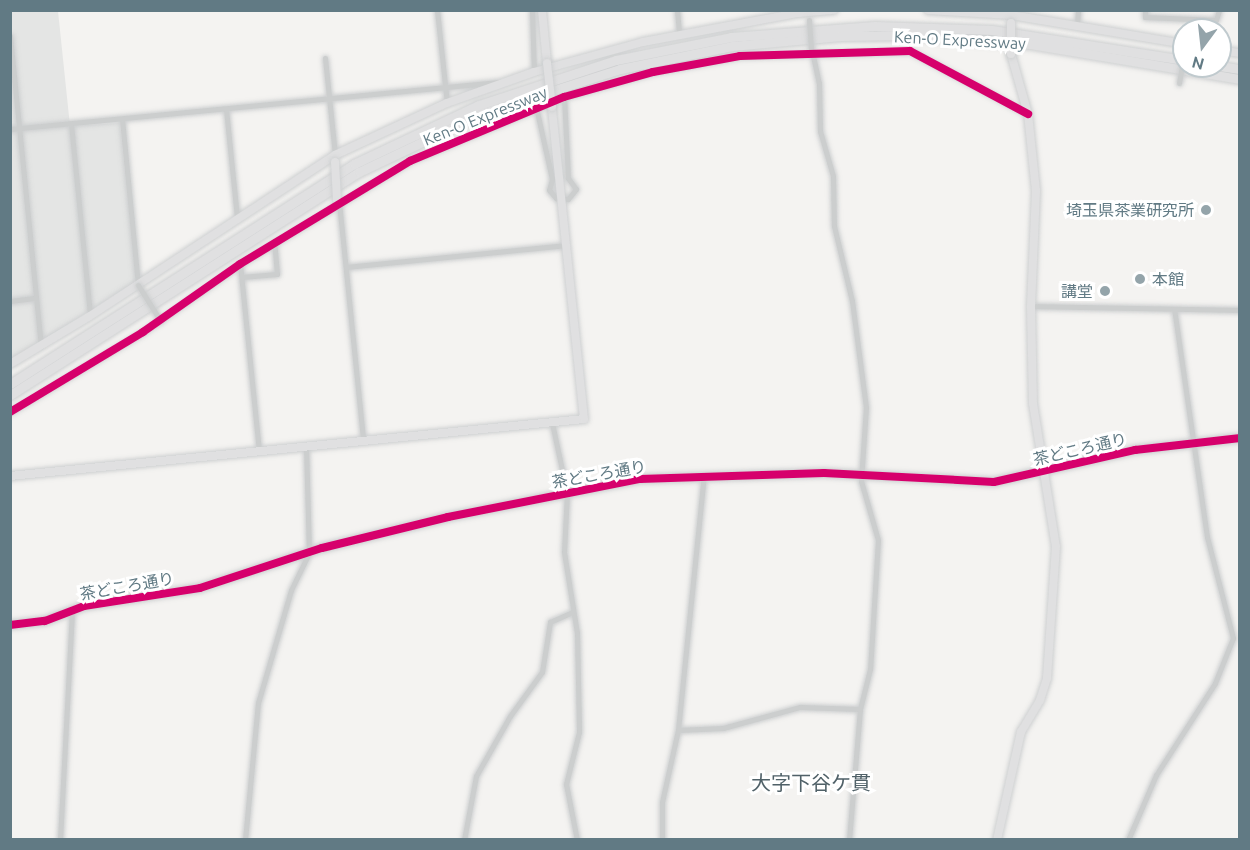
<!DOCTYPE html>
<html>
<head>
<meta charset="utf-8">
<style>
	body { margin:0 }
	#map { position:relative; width:1250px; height:850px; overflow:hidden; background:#f4f3f1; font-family:Ubuntu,"Noto Sans JP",sans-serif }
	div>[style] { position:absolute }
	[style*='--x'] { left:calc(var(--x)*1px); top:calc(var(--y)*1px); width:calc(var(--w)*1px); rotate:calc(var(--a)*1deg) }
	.built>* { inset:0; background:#e4e5e4 }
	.roads { filter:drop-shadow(0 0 2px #ced0d1) drop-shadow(0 0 2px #ced0d1) }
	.street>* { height:5px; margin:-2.5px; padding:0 2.5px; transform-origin:2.5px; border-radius:2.5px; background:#cccece }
	.secondary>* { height:8px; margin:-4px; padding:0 4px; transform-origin:4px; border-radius:4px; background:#e0e0e1 }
	.highway>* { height:9px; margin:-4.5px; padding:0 4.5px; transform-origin:4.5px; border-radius:4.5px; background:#e0e0e1 }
	.bridges { filter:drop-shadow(0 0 2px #ced0d1) drop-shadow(0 0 2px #ced0d1) }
	.street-bridge>* { height:5px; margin:-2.5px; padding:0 2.5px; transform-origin:2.5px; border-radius:2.5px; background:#cccece }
	.secondary-bridge>* { height:8px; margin:-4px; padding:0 4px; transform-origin:4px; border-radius:4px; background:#e0e0e1 }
	.cycleway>* { height:8px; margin:-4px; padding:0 4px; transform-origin:4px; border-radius:4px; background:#d6006c }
	.dots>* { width:16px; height:16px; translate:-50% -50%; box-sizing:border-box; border:3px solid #fff; border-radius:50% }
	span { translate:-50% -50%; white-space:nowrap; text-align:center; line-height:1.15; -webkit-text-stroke:6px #fff; paint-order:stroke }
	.street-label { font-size:16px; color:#617a84 }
	.poi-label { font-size:16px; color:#617a84 }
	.right { translate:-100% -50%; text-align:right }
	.left { translate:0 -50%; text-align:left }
	.quarter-label { font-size:20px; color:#506168 }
	.frame { position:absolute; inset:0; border:12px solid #617a84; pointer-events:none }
	.north { position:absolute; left:1172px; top:18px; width:60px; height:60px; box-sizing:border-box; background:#fff; border:2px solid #c0cace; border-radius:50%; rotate:195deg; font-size:16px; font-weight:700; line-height:24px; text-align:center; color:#617a84 }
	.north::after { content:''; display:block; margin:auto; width:21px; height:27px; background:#94a4aa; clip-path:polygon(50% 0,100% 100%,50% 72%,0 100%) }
</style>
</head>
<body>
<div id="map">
	<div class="built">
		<i style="clip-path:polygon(11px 11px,58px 11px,70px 126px,120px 123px,136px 282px,11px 360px)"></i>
	</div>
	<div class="roads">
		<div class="street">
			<i style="--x:437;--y:10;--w:94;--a:83.9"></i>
			<i style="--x:532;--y:10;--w:62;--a:88.2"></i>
			<i style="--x:677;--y:10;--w:24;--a:85"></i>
			<i style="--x:1145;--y:10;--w:7;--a:90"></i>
			<i style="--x:1145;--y:17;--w:71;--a:2.4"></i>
			<i style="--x:1216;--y:20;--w:10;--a:-73"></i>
			<i style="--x:1077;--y:25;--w:15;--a:-86"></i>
			<i style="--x:10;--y:36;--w:312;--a:84.3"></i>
			<i style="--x:812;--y:51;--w:33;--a:78"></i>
			<i style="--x:819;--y:83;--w:48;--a:88.8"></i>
			<i style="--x:820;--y:131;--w:47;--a:73.9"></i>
			<i style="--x:833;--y:176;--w:50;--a:88.9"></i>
			<i style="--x:834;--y:226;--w:77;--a:76.5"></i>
			<i style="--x:852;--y:301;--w:107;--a:82.5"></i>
			<i style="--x:866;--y:407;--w:74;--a:93.9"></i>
			<i style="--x:861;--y:481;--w:61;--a:73.9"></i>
			<i style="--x:878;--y:540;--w:129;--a:93.5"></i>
			<i style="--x:870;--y:669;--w:41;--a:104"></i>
			<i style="--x:860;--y:709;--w:131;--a:94.8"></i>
			<i style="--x:325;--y:58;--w:98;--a:84.1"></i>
			<i style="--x:536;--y:107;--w:74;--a:77.5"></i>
			<i style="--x:552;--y:179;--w:11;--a:105"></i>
			<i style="--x:549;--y:190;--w:11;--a:49"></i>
			<i style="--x:556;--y:198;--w:12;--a:5"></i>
			<i style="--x:568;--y:199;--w:13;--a:-51"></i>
			<i style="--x:576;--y:189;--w:14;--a:-126"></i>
			<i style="--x:568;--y:178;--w:81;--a:-92.8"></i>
			<i style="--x:226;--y:109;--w:110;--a:84.2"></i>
			<i style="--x:122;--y:119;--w:167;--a:84.5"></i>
			<i style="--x:71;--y:124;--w:193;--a:84.3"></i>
			<i style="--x:10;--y:129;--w:491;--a:-5.5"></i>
			<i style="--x:339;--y:202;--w:239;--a:84.2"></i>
			<i style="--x:240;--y:264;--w:188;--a:84.2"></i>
			<i style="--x:346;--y:267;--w:222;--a:-5.7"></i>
			<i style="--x:242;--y:277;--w:35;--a:-5"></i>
			<i style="--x:277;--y:274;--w:32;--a:-95"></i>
			<i style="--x:10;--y:301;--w:26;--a:-7"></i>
			<i style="--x:1031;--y:306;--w:209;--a:1.1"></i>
			<i style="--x:10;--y:412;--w:155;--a:-31"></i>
			<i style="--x:143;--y:332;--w:118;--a:-35"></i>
			<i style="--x:240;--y:264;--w:199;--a:-31.2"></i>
			<i style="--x:410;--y:161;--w:167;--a:-22.6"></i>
			<i style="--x:564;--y:97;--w:92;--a:-15.7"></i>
			<i style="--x:653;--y:72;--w:88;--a:-10.4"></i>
			<i style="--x:740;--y:56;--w:170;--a:-1.7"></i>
			<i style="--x:910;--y:51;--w:134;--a:28.1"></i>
			<i style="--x:552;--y:423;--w:72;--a:77.9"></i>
			<i style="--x:567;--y:493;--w:59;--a:92.9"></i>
			<i style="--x:564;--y:552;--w:82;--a:80.9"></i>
			<i style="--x:577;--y:633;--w:99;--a:88.8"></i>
			<i style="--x:579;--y:732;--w:54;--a:104"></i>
			<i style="--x:566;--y:784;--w:57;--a:78.9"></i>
			<i style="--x:678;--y:730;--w:45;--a:-2.5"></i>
			<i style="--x:723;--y:728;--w:80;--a:-15.3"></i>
			<i style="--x:800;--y:707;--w:60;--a:1.9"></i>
			<i style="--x:60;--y:840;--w:229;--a:-87"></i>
			<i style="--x:245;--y:840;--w:138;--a:-84.6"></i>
			<i style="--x:258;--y:703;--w:118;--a:-73.7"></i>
			<i style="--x:291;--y:590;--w:41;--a:-64.1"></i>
			<i style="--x:309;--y:553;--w:106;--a:-91.6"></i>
			<i style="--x:464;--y:840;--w:65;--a:-79.4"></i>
			<i style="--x:476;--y:776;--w:69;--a:-60.5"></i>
			<i style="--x:510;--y:716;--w:54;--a:-54"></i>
			<i style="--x:542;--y:672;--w:51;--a:-80.9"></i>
			<i style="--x:550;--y:622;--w:24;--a:-24"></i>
			<i style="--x:662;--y:840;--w:38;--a:-90"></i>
			<i style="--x:662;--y:802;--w:74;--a:-77.5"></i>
			<i style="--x:678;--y:730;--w:255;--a:-84.2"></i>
			<i style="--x:1128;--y:840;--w:71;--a:-66.7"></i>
			<i style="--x:1156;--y:775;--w:109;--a:-57.3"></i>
			<i style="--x:1215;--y:683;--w:48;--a:-68.2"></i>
			<i style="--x:1233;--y:638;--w:104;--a:-104.4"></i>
			<i style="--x:1207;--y:537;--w:230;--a:-98.2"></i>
		</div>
		<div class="secondary">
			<i style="--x:542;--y:10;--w:53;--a:84.6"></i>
			<i style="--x:928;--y:10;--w:83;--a:3.4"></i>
			<i style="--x:1011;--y:15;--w:175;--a:9.5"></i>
			<i style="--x:1220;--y:50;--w:20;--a:9"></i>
			<i style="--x:10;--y:364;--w:93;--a:-31"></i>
			<i style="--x:90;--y:316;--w:293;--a:-33.3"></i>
			<i style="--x:335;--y:155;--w:123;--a:-24.9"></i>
			<i style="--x:447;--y:103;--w:92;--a:-19.6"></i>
			<i style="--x:534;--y:72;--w:113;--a:-15.4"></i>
			<i style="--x:643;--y:42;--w:158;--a:-10.6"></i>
			<i style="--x:798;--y:13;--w:36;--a:-5"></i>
			<i style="--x:10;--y:476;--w:577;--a:-5.67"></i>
			<i style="--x:584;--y:419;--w:314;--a:-95.9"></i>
			<i style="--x:10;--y:625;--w:35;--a:-7"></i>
			<i style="--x:45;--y:621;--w:42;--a:-21"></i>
			<i style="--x:84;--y:606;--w:117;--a:-8.8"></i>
			<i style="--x:200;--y:588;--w:128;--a:-18.2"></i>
			<i style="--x:322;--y:548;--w:130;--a:-13.8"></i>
			<i style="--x:448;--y:517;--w:196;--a:-11.2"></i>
			<i style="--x:640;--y:479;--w:184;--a:-1.9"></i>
			<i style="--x:824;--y:473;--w:170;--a:3"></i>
			<i style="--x:994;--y:482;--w:145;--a:-12.8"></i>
			<i style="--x:1135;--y:450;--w:106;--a:-6.5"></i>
			<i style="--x:997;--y:840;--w:111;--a:-77.5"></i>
			<i style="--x:1021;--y:732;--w:37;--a:-59"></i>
			<i style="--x:1040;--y:700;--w:23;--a:-72"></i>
			<i style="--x:1047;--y:678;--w:131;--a:-86.1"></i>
			<i style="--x:1056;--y:547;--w:145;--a:-99.1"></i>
			<i style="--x:1033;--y:404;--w:98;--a:-91.2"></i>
			<i style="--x:1031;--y:306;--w:115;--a:-87.5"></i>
			<i style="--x:1036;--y:191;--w:77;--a:-95.9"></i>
			<i style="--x:1028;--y:114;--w:62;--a:-105.8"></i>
		</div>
		<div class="highway">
			<i style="--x:1220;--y:66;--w:20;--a:9"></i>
			<i style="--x:10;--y:384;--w:408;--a:-32.6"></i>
			<i style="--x:354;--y:164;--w:138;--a:-25.3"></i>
			<i style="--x:479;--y:105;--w:144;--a:-18.2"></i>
			<i style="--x:616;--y:60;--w:117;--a:-11.3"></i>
			<i style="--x:731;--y:37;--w:144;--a:-4.4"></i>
			<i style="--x:875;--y:26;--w:117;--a:2"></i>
			<i style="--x:992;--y:30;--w:194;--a:8.9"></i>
			<i style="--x:10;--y:395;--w:414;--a:-32.6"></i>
			<i style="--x:359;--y:172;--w:137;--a:-25.4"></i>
			<i style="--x:483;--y:113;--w:144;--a:-17.8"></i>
			<i style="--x:620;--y:69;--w:114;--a:-11.6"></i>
			<i style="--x:732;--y:46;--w:109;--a:-5.2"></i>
			<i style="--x:841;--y:36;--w:74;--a:-0.8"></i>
			<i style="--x:915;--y:35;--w:115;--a:4.5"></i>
			<i style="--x:1030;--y:44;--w:213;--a:9.5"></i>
		</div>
	</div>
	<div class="bridges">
		<div class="street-bridge">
			<i style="--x:809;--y:20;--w:29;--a:86"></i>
			<i style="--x:1179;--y:83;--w:29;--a:-80"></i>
			<i style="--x:138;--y:285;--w:41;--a:57.8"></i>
		</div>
		<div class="secondary-bridge">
			<i style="--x:1011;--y:54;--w:31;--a:-90"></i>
			<i style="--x:547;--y:63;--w:44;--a:83.5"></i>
			<i style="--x:335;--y:162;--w:38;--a:87"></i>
		</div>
	</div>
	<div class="cycleway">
		<i style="--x:10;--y:412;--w:155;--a:-31"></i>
		<i style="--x:143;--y:332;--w:118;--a:-35"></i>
		<i style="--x:240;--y:264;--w:199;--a:-31.2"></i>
		<i style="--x:410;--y:161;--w:167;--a:-22.6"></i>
		<i style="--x:564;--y:97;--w:92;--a:-15.7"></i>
		<i style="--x:653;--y:72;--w:88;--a:-10.4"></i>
		<i style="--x:740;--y:56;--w:170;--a:-1.7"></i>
		<i style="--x:910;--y:51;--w:134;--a:28.1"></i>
		<i style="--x:10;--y:625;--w:35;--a:-7"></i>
		<i style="--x:45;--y:621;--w:42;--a:-21"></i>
		<i style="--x:84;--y:606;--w:117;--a:-8.8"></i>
		<i style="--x:200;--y:588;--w:128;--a:-18.2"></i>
		<i style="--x:322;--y:548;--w:130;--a:-13.8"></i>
		<i style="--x:448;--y:517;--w:196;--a:-11.2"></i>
		<i style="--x:640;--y:479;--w:184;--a:-1.9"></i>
		<i style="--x:824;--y:473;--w:170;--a:3"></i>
		<i style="--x:994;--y:482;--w:145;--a:-12.8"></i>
		<i style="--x:1135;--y:450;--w:106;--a:-6.5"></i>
	</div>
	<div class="dots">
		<i style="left:1206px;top:210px;background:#94a4aa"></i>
		<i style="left:1140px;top:279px;background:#94a4aa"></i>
		<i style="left:1105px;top:291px;background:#94a4aa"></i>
	</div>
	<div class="street-label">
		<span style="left:960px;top:40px;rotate:3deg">Ken-O Expressway</span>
		<span style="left:485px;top:116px;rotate:-22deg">Ken-O Expressway</span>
		<span style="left:1080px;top:449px;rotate:-13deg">茶どころ通り</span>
		<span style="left:599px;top:474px;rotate:-10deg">茶どころ通り</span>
		<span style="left:127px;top:586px;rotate:-10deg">茶どころ通り</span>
	</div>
	<div class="poi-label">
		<span class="right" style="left:1194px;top:210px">埼玉県茶業研究所</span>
		<span class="left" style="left:1152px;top:279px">本館</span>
		<span class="right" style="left:1093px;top:291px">講堂</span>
	</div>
	<div class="quarter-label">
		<span style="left:811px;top:782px">大字下谷ケ貫</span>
	</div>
	<div class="frame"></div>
	<div class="north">N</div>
</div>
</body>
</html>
